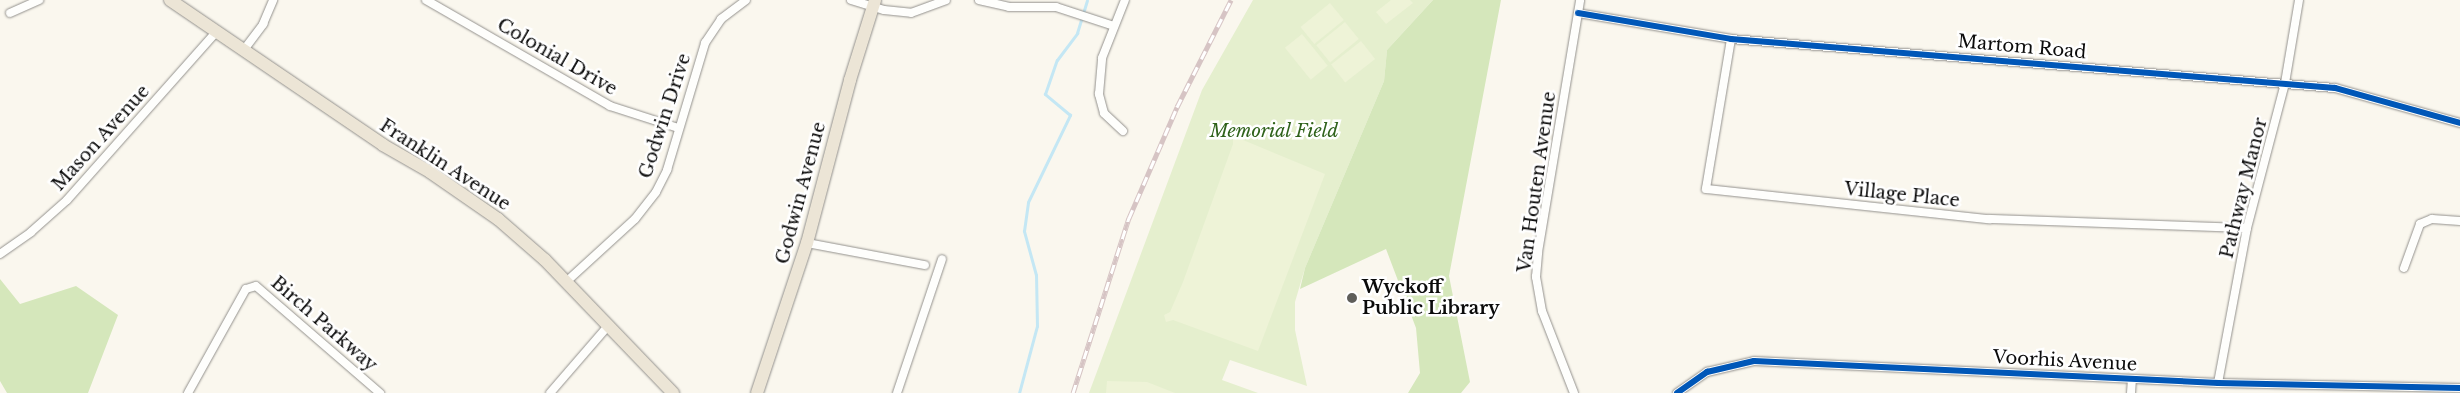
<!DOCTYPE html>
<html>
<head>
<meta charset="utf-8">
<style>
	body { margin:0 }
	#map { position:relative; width:2460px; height:393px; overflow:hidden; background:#faf7ee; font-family:"Libre Baskerville",serif }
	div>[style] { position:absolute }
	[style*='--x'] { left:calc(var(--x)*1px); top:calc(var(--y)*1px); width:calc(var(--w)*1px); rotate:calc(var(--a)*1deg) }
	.green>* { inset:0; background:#e5efce }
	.forest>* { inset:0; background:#d5e7bb }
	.pitch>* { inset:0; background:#eef3d7; transform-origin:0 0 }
	.stream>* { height:3px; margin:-1.5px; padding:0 1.5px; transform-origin:1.5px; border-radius:1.5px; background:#c4e7f4 }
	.roads { filter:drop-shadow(0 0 1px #93918d) drop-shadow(0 0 1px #93918d) }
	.street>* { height:8px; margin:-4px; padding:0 4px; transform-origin:4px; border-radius:4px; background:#fefefc }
	.primary>* { height:12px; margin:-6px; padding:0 6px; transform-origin:6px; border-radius:6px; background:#ece5d6 }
	.rail>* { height:5px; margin-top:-2.5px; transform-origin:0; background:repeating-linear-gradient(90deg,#fff 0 9px,#d6c4c4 0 18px); box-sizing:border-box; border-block:1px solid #d6c4c4 }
	.cycleway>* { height:6px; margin:-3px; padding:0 3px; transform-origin:3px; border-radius:3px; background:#0057b8 }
	.dots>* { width:14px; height:14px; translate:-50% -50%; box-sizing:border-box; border:2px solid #fff; border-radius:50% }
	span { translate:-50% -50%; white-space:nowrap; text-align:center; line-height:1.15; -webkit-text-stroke:5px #fff; paint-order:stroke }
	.street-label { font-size:18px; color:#0b0b0b }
	.park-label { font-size:18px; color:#2f621b; font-style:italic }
	.poi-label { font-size:18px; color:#0b0b0b; font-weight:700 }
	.left { translate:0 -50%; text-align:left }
</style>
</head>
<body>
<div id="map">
	<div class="green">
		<i style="clip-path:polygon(1253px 0,1433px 0,1387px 50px,1384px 81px,1305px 268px,1295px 302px,1295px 330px,1307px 386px,1230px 360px,1222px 380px,1258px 393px,1089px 393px,1202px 90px)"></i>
	</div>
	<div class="forest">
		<i style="clip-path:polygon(1433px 0,1501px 0,1449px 276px,1470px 382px,1461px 393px,1408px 393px,1420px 373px,1416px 328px,1386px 249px,1300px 289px,1305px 268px,1384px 81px,1387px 50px)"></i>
		<i style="clip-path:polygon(0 279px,20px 304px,76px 286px,118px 315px,88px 393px,7px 393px,0 381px)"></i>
	</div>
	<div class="pitch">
		<i style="clip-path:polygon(1391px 0,1410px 0,1413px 3px,1386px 24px,1376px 12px)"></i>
		<i style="left:1330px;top:3px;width:22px;height:38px;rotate:51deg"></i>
		<i style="left:1345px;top:22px;width:22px;height:37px;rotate:51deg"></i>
		<i style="left:1302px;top:34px;width:41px;height:22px;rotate:51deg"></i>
		<i style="left:1361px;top:41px;width:23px;height:38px;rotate:52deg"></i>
		<i style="clip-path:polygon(1238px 132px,1243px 140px,1325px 174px,1258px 351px,1173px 320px,1166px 322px,1164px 315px,1170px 312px,1183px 282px,1233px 144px,1233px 135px)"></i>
		<i style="clip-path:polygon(1107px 381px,1147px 382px,1175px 393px,1106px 393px)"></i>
	</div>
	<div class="stream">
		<i style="--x:1019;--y:393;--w:69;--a:-75"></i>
		<i style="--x:1037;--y:326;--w:51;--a:-91.1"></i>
		<i style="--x:1036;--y:275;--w:46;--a:-105.3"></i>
		<i style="--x:1024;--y:231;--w:29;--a:-82"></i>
		<i style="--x:1028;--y:202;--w:97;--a:-64.2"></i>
		<i style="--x:1070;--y:115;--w:33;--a:-140"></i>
		<i style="--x:1045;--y:94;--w:36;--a:-71"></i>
		<i style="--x:1057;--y:60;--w:34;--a:-53"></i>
		<i style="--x:1077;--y:33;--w:34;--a:-73"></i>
	</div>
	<div class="roads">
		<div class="street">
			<i style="--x:426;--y:0;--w:212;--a:29.9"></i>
			<i style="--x:610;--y:106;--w:71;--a:17.9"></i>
			<i style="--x:851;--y:0;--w:34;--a:17"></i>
			<i style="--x:884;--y:10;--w:27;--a:6"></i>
			<i style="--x:911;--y:13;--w:37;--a:-20"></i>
			<i style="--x:979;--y:0;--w:31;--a:13"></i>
			<i style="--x:1009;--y:7;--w:47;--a:0"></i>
			<i style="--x:1056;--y:7;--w:61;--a:18.1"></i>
			<i style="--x:10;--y:13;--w:32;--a:-24"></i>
			<i style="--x:1578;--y:13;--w:155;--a:9.6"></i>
			<i style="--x:1731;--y:39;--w:606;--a:4.64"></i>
			<i style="--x:2335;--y:88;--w:130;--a:15.6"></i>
			<i style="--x:1731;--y:39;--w:152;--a:99.5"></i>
			<i style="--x:1706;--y:189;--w:285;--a:6.1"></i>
			<i style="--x:1989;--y:219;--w:258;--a:2"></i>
			<i style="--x:243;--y:51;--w:34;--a:-53"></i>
			<i style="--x:263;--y:24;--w:26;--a:-67"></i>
			<i style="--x:1123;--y:131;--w:26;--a:-137"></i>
			<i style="--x:1104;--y:113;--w:20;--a:-105"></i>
			<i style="--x:1099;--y:94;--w:36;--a:-85"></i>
			<i style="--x:1102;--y:58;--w:62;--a:-68.4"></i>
			<i style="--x:807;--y:243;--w:120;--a:10.6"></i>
			<i style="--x:0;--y:254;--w:38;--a:-35"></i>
			<i style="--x:31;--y:232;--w:48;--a:-41.6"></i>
			<i style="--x:67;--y:200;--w:225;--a:-48.4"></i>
			<i style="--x:2404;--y:268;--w:47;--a:-70"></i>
			<i style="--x:2420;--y:224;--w:13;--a:-23"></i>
			<i style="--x:2432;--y:219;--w:28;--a:4"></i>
			<i style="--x:566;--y:282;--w:93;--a:-42.4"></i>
			<i style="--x:635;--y:219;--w:34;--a:-52"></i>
			<i style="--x:656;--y:192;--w:25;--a:-63"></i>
			<i style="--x:667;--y:170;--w:133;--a:-73.3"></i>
			<i style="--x:705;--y:43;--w:29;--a:-56"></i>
			<i style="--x:721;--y:19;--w:31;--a:-37"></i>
			<i style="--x:2218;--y:383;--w:158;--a:-79.4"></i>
			<i style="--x:2247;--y:228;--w:150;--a:-75.3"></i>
			<i style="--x:2285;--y:83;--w:84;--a:-80.4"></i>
			<i style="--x:188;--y:393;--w:119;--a:-60.9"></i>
			<i style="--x:246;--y:289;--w:10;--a:-17"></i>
			<i style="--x:256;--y:286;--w:164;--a:40.8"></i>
			<i style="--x:550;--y:393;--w:89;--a:-49.1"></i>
			<i style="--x:897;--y:393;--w:141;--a:-71.4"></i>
			<i style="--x:1574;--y:393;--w:88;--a:-111.3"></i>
			<i style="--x:1542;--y:311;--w:35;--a:-100"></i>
			<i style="--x:1536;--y:277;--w:25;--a:-85"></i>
			<i style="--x:1538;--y:252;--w:255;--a:-80.5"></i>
			<i style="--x:1677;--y:393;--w:37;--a:-35"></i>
			<i style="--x:1707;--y:372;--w:48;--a:-13.2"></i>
			<i style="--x:1754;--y:361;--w:465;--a:2.7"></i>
			<i style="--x:2218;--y:383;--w:242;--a:1.2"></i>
			<i style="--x:2131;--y:393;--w:14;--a:-86"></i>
		</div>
		<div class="primary">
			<i style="--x:170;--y:0;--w:258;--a:34.2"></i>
			<i style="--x:383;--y:145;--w:54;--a:29.9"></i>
			<i style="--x:430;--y:172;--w:83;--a:34.7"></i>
			<i style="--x:498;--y:219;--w:62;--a:41.1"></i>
			<i style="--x:545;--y:260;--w:185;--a:46.1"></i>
			<i style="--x:757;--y:393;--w:158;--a:-71.6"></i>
			<i style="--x:807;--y:243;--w:169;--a:-75.2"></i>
			<i style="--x:850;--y:80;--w:84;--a:-72.6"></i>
		</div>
	</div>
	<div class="rail">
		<i style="--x:1073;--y:393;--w:184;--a:-72.3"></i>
		<i style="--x:1129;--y:218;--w:121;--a:-66.6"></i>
		<i style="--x:1177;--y:107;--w:120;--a:-63.2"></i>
	</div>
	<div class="cycleway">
		<i style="--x:1578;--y:13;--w:155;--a:9.6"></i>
		<i style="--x:1731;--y:39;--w:606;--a:4.64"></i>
		<i style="--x:2335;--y:88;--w:130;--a:15.6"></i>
		<i style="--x:1677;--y:393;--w:37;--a:-35"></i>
		<i style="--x:1707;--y:372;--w:48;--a:-13.2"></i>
		<i style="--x:1754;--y:361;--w:465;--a:2.7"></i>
		<i style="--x:2218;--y:383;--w:242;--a:1.2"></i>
	</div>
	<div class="dots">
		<i style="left:1352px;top:298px;background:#5f5e5a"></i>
	</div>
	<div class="street-label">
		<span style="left:2022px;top:47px;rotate:5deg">Martom Road</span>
		<span style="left:557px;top:57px;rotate:30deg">Colonial Drive</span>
		<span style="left:665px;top:116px;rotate:-72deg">Godwin Drive</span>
		<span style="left:101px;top:138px;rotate:-48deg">Mason Avenue</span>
		<span style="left:445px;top:165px;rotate:33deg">Franklin Avenue</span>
		<span style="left:1537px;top:182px;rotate:-82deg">Van Houten Avenue</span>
		<span style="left:2244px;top:188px;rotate:-76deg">Pathway Manor</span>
		<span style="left:801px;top:193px;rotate:-75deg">Godwin Avenue</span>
		<span style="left:1902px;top:195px;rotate:6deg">Village Place</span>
		<span style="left:324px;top:324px;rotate:41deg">Birch Parkway</span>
		<span style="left:2065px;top:361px;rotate:3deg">Voorhis Avenue</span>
	</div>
	<div class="park-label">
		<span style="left:1274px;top:131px">Memorial Field</span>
	</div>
	<div class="poi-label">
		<span class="left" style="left:1362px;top:298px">Wyckoff<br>Public Library</span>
	</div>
</div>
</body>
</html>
